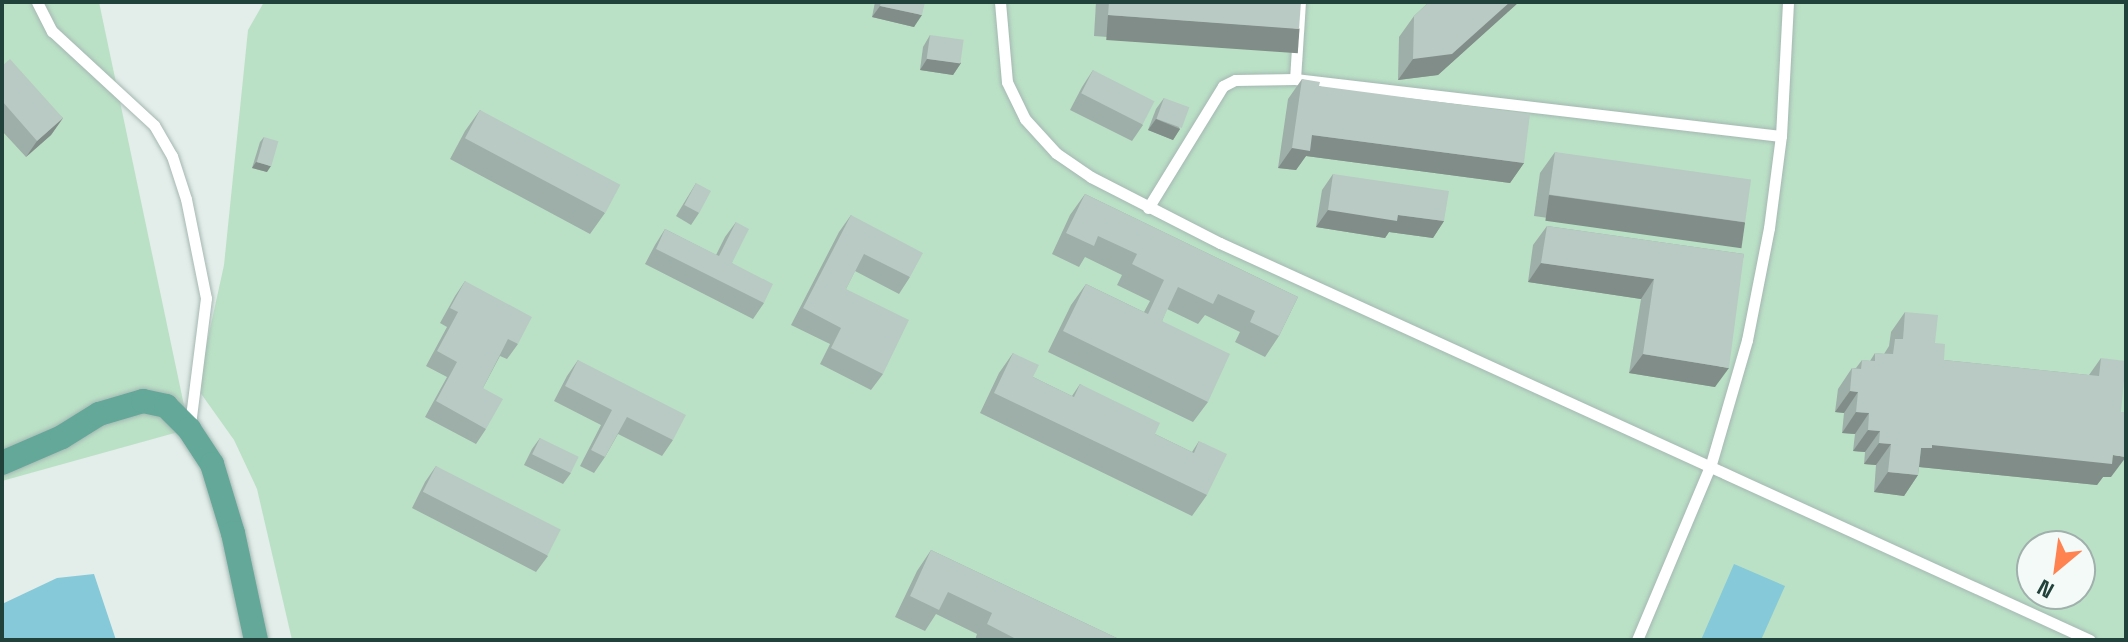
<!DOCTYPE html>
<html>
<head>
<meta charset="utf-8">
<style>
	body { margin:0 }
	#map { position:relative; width:2128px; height:642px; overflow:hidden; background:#e3eeea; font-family:"Space Grotesk",sans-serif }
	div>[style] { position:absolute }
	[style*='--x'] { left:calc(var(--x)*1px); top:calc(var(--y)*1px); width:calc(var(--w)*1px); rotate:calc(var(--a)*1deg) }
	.green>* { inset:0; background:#bae1c6 }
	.water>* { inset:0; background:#86c9d8 }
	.roads { filter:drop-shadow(0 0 2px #a5b7b2) drop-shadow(0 0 2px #a5b7b2) }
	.service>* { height:11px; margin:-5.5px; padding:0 5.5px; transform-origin:5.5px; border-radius:5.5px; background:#fff }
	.primary>* { height:24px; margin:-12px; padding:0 12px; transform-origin:12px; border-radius:12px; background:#63a899 }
	.wall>* { inset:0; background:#9eaea8 }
	.shaded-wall>* { inset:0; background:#818d88; transform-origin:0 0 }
	.building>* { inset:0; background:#b8cac3; transform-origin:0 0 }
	span { translate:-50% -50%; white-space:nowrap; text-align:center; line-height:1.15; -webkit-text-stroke:6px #f4faf8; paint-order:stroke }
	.frame { position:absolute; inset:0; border:4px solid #21423a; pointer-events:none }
	.north { position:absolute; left:2016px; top:530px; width:80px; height:80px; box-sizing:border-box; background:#f4faf8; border:2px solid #a0b0ac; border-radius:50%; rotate:209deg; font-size:22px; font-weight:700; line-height:32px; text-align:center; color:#21423a }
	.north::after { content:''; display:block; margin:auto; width:28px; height:36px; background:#ff8251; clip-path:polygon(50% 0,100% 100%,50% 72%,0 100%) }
</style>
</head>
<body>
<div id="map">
	<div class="green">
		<i style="clip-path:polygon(2px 2px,99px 2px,189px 429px,2px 481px)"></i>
		<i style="clip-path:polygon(evenodd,264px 2px,2126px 2px,2126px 640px,292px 640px,257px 489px,234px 440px,197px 388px,224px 265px,248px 30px,264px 2px,2032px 546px,2080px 546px,2080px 594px,2032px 594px,2032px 546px)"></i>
	</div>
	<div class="water">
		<i style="clip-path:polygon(1734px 564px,1785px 586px,1761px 640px,1701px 640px)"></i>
		<i style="clip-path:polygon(94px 574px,116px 640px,2px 640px,2px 604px,57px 578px)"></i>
	</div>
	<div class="roads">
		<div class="service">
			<i style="--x:37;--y:2;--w:33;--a:63"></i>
			<i style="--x:52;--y:31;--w:139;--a:42.7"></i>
			<i style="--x:154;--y:125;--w:36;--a:60"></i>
			<i style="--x:172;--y:156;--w:45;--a:72"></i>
			<i style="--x:186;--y:199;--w:101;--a:78.6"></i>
			<i style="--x:206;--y:298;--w:128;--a:97.2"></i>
			<i style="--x:1000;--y:2;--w:80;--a:85"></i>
			<i style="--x:1007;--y:82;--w:41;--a:64.1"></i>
			<i style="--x:1025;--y:119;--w:46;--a:47.6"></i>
			<i style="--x:1056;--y:153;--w:42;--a:34.4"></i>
			<i style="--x:1091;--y:177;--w:145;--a:27.1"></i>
			<i style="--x:1220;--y:243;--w:956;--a:24.53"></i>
			<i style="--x:1300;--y:2;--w:77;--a:93.7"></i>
			<i style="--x:1295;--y:79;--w:489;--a:6.7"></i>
			<i style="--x:1148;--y:208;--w:143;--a:-58.4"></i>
			<i style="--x:1223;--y:86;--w:13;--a:-27"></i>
			<i style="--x:1235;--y:80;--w:60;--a:-1"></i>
			<i style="--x:1637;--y:640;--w:191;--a:-67.2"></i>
			<i style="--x:1711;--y:464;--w:129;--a:-73.8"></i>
			<i style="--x:1747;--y:340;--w:114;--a:-78.9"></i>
			<i style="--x:1769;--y:228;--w:93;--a:-82.6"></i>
			<i style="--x:1781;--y:136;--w:134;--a:-87"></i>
		</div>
		<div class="primary">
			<i style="--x:2;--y:463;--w:65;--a:-23.4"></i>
			<i style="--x:62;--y:437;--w:44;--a:-31.9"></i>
			<i style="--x:99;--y:414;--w:46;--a:-16.5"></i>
			<i style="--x:143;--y:401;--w:24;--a:12"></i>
			<i style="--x:166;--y:406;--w:33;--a:45"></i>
			<i style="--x:189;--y:429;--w:42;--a:56.7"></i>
			<i style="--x:212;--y:464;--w:72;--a:73.1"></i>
			<i style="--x:233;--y:533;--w:109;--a:77.9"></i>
		</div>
	</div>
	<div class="wall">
		<i style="clip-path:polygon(875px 2px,925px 2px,914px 27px,872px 17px)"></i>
		<i style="clip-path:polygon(1096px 2px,1301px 2px,1284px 50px,1094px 36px)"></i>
		<i style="clip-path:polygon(1429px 2px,1519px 2px,1438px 75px,1398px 80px,1399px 37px,1414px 16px)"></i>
		<i style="clip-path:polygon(930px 35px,961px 63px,953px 75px,920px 70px,923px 47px)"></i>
		<i style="clip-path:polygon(2px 66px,63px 118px,51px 135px,26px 157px,2px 131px)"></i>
		<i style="clip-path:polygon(1093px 70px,1143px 125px,1132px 141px,1070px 110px,1082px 87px)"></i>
		<i style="clip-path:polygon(1302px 79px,1319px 86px,1524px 163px,1510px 183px,1306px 156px,1296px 170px,1278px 168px,1288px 99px)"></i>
		<i style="clip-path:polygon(1164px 98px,1180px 129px,1173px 140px,1148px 130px,1156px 109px)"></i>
		<i style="clip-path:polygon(480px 110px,605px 213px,590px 234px,450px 159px,465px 131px)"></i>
		<i style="clip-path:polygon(264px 137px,267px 172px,252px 168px,260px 142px)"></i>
		<i style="clip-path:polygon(1555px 152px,1745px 222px,1731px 243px,1534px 216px,1540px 173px)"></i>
		<i style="clip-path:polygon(1333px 174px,1444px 221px,1433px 238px,1389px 232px,1385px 238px,1316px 227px,1322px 190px)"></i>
		<i style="clip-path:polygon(696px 183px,699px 213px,691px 225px,676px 216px)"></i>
		<i style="clip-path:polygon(1085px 194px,1298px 297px,1279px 336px,1265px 357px,1235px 342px,1240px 332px,1205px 315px,1198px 324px,1167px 309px,1162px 321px,1208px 402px,1193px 422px,1048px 352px,1071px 305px,1086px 284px,1144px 312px,1150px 301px,1117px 285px,1122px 275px,1085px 257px,1079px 267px,1052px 254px,1070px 215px)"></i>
		<i style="clip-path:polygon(851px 215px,910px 277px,899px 294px,855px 271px,846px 289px,883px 374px,871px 390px,820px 364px,830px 344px,791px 325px,839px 232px)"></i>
		<i style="clip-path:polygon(736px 222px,732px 263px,764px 303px,753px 319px,645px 264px,655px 245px,665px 229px,716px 255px,725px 237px)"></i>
		<i style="clip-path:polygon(1547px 226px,1744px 254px,1715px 387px,1629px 373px,1641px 299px,1528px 282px,1533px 245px)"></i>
		<i style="clip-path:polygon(465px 281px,518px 344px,507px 359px,500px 356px,483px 388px,486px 429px,476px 444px,425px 417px,447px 377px,426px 366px,447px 327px,440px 323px,455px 296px)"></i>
		<i style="clip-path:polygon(1905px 312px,1935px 343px,1944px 360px,2089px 375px,2101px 358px,2111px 477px,2103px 477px,2097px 485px,1919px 467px,1918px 475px,1904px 496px,1874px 492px,1876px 465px,1864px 464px,1865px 452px,1853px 451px,1855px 434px,1842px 433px,1844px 413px,1835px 412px,1838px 389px,1852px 368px,1856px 368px,1862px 360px,1870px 361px,1875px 353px,1884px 354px,1889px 346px,1891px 332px)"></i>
		<i style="clip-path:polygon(1013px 353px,1033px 377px,1072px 396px,1080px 384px,1155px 434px,1192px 452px,1199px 441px,1207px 495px,1192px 516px,980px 413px,999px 373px)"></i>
		<i style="clip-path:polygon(578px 360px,673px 440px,662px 456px,618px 434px,605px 457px,594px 473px,580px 466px,601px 425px,554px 401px,567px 376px)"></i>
		<i style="clip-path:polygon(540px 438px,571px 473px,563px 484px,524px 465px,532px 449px)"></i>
		<i style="clip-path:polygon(436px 466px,548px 556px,536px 572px,412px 508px,425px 482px)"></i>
		<i style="clip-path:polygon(931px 550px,1121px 640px,975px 640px,977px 634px,936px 614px,925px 631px,895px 617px,917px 571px)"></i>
	</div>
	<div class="shaded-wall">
		<i style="clip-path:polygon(1510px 2px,1519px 2px,1438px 75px,1398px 80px,1413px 59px)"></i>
		<i style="clip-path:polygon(880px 6px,922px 15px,914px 27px,872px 17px)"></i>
		<i style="left:1108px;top:15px;width:192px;height:25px;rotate:4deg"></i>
		<i style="clip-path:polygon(927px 59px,961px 63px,953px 75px,920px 70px)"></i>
		<i style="clip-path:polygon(63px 118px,51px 135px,26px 157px,37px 141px)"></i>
		<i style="clip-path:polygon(1156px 119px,1180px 129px,1173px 140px,1148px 130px)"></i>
		<i style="clip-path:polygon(1312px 135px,1524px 163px,1510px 183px,1306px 156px,1296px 170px,1278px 168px,1292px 148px)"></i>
		<i style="clip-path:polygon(256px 162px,271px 166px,267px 172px,252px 168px)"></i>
		<i style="left:1549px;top:195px;width:198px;height:26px;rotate:8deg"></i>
		<i style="clip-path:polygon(1328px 210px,1398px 215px,1444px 221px,1433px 238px,1389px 232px,1385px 238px,1316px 227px)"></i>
		<i style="clip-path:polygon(1541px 263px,1654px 279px,1641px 299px,1528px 282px)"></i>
		<i style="clip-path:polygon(1643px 354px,1729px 368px,1715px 387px,1629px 373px)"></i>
		<i style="clip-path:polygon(1850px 391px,1858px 392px,1844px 413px,1835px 412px)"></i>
		<i style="clip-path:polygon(1856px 412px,1869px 413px,1855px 434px,1842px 433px)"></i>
		<i style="clip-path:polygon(1868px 430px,1880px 431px,1865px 452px,1853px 451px)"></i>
		<i style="clip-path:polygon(1879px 443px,1891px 444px,1876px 465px,1864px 464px)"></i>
		<i style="clip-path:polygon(1932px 445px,2113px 455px,2126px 457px,2111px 477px,2103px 477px,2097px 485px,1919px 467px,1921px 448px)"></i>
		<i style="clip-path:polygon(1888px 472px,1918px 475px,1904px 496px,1874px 492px)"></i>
	</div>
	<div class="building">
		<i style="clip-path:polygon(881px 2px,925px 2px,922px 15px,880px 6px)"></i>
		<i style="clip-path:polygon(1109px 2px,1301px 2px,1299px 29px,1108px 15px)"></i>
		<i style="clip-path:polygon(1429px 2px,1510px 2px,1452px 54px,1413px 59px,1414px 16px)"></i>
		<i style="left:930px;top:35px;width:34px;height:24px;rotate:8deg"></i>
		<i style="clip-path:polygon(10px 59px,63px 118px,37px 141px,2px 101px,2px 66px)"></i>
		<i style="left:1093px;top:70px;width:69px;height:26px;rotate:27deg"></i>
		<i style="clip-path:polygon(1302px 79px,1320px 82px,1319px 86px,1530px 114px,1524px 163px,1312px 135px,1310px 151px,1292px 148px)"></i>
		<i style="left:1164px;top:98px;width:27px;height:22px;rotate:20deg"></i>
		<i style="left:480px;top:110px;width:159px;height:32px;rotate:28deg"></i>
		<i style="left:264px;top:137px;width:15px;height:26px;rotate:16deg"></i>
		<i style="left:1555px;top:152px;width:198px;height:43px;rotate:8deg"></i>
		<i style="clip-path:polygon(1333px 174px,1449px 191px,1444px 221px,1398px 215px,1397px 221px,1328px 210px)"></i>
		<i style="left:696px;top:183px;width:17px;height:25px;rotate:28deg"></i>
		<i style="clip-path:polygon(1085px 194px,1298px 297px,1279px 336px,1250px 322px,1255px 311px,1218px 294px,1213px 304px,1178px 287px,1162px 321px,1230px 354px,1208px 402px,1063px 331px,1086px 284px,1148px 314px,1164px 280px,1132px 264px,1137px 254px,1098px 236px,1094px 246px,1066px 233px)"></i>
		<i style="clip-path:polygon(851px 215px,923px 253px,910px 277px,864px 254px,846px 289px,909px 320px,883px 374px,831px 348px,841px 328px,803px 308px)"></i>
		<i style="clip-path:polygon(736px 222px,749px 229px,732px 263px,773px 284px,764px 303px,656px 249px,665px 229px,719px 256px)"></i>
		<i style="clip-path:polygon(1547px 226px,1744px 254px,1729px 368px,1643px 354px,1654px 279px,1541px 263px)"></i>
		<i style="clip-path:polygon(465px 281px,532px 317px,518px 344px,508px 339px,483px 388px,503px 399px,486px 429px,436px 401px,457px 362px,437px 351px,458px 312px,450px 308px)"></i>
		<i style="clip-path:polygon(1905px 312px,1938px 315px,1935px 343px,1945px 344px,1944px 360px,2099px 376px,2101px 358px,2126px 361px,2121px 412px,2126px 412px,2126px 457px,2113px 455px,2112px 464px,1932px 445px,1932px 448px,1921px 448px,1918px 475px,1888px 472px,1891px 444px,1879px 443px,1880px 431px,1868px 430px,1869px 413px,1856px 412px,1858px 392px,1850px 391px,1852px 368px,1861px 369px,1862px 360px,1875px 361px,1875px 353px,1893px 354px,1895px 339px,1903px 339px)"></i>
		<i style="clip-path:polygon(1013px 353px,1039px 365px,1033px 377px,1074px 397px,1080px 384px,1160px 423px,1155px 434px,1194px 453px,1199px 441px,1227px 454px,1207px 495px,994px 393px)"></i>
		<i style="clip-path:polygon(578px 360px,686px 415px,673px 440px,627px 417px,605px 457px,591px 450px,612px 410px,565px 386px)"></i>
		<i style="left:540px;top:438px;width:43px;height:18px;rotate:26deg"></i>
		<i style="left:436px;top:466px;width:140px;height:29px;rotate:27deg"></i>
		<i style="clip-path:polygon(931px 550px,1121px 640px,1018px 640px,987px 624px,992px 613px,948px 592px,939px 610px,910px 596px)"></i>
	</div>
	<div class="frame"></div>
	<div class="north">N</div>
</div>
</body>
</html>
